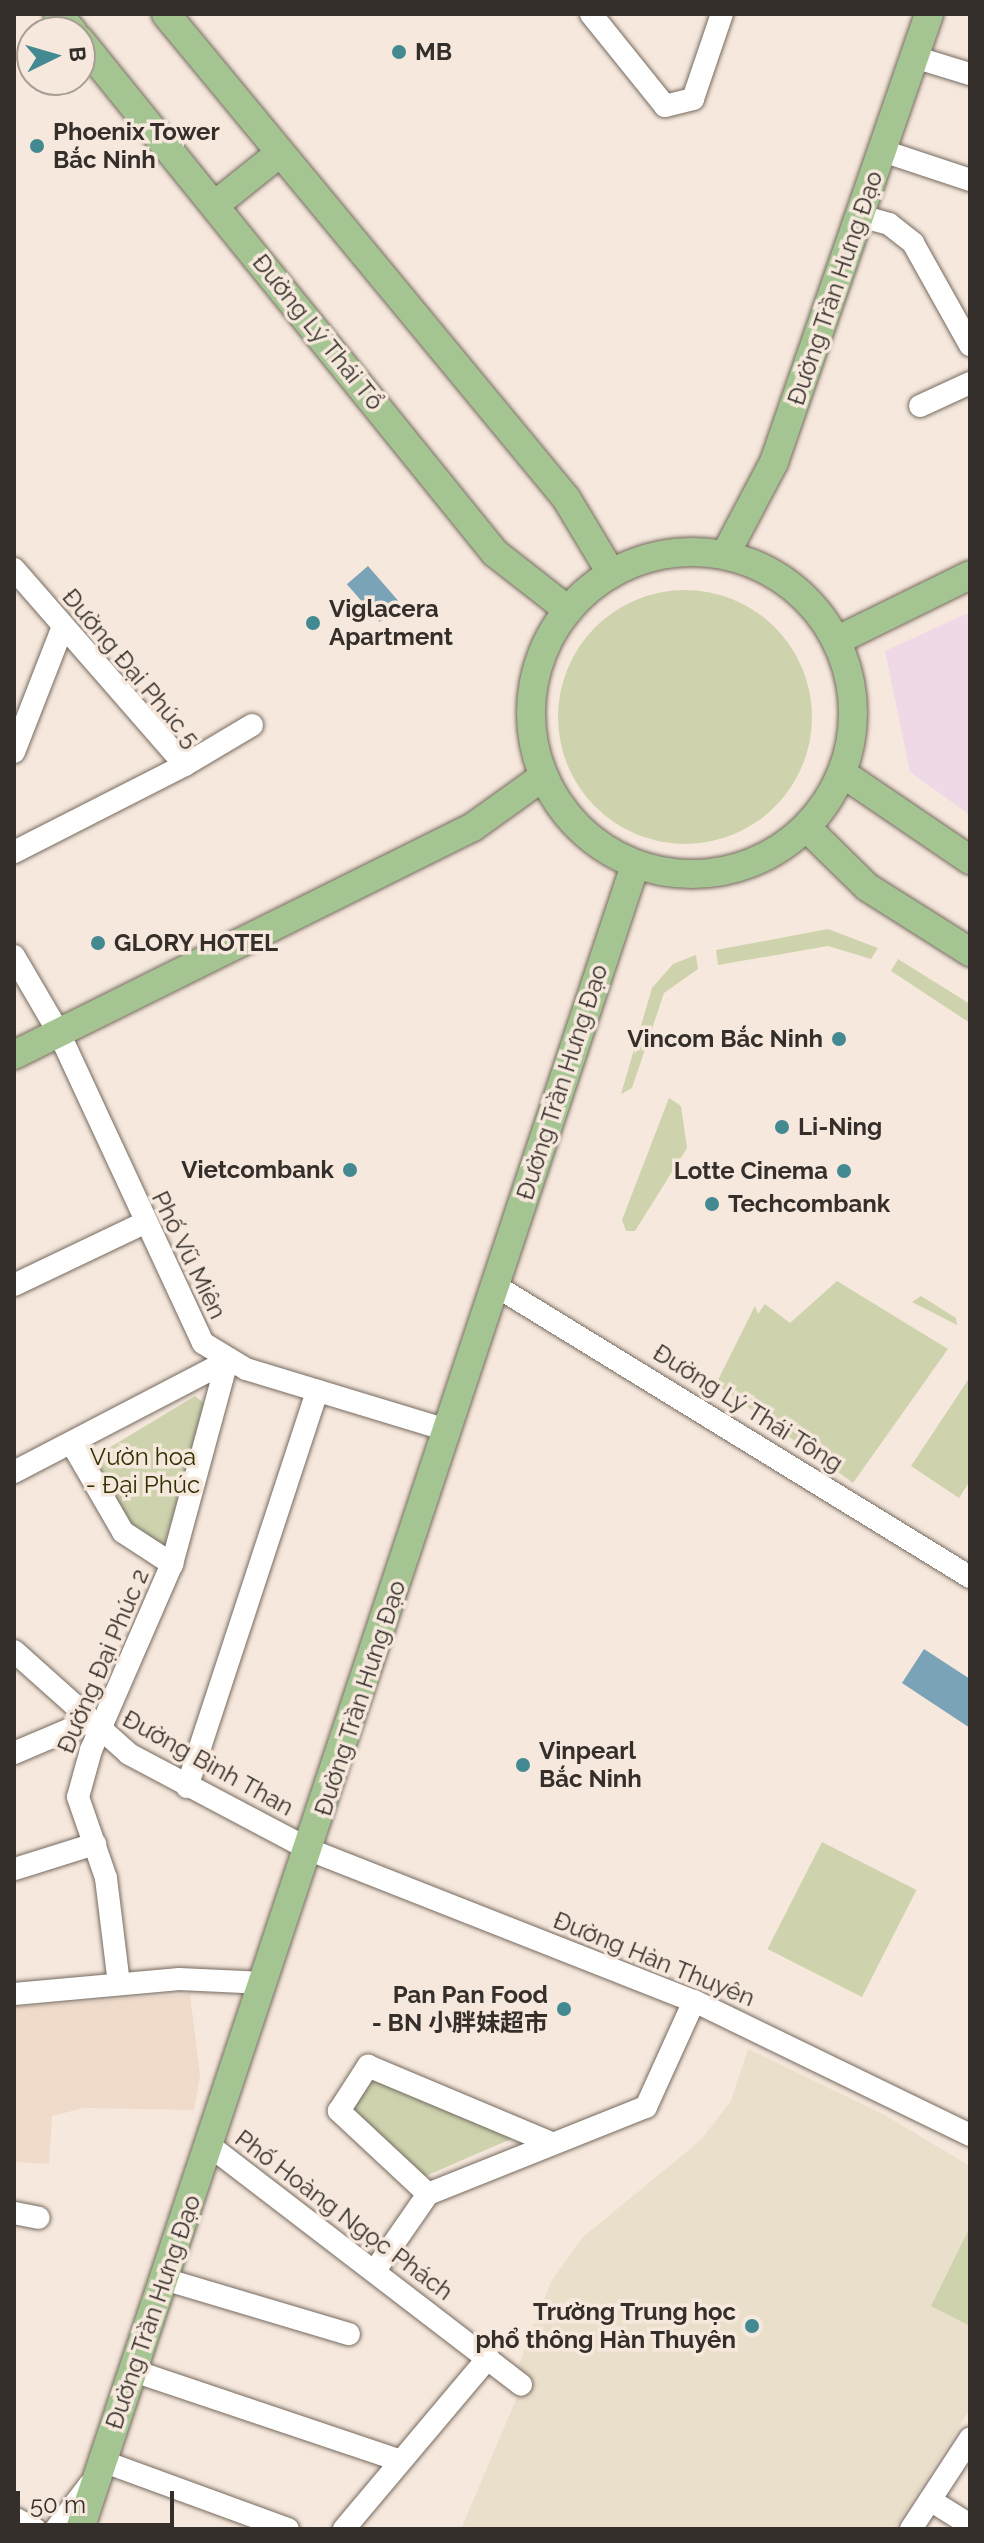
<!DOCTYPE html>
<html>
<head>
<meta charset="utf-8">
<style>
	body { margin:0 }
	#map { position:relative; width:984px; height:2543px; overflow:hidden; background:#f6e8dc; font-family:Raleway,"Noto Sans SC",sans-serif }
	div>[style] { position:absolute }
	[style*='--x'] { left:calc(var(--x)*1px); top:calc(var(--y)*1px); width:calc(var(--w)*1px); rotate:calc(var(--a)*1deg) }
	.commercial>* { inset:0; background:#efd9e7 }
	.built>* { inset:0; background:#f0dbcb }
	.education>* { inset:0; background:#eadfcb }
	.green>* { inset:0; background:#ced3ae; transform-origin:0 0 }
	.round { border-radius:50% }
	.water>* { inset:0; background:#7aa3b8; transform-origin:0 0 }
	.roads { filter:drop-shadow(0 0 2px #766a60) drop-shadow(0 0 2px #766a60) }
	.minor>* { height:22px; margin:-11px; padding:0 11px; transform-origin:11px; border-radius:11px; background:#fff }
	.major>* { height:28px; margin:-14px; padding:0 14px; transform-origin:14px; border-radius:14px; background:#a4c591 }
	.major>.ring { margin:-14px; padding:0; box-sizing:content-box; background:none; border:28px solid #a4c591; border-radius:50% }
	.dots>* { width:22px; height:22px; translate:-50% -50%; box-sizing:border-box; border:4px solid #f6e8dc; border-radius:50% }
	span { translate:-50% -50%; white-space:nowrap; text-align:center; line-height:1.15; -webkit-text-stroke:7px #f6e8dc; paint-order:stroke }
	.poi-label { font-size:24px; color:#342f2a; font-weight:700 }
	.left { translate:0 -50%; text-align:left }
	.right { translate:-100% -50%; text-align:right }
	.street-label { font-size:24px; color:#342f2a }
	.park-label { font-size:24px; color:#2e3101 }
	.frame { position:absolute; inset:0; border:16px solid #342f2a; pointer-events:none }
	.north { position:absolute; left:16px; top:16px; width:80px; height:80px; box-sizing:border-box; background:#f6e8dc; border:2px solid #a89e95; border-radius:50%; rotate:85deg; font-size:22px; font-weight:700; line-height:32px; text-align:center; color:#342f2a }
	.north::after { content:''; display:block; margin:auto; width:28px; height:36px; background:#428991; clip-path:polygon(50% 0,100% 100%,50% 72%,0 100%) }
	.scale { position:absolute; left:16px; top:2491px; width:158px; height:36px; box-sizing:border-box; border:4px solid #342f2a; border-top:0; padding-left:10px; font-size:24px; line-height:28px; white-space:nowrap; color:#342f2a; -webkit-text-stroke:6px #f6e8dc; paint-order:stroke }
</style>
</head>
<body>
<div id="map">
	<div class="commercial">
		<i style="clip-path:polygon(970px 612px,970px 815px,910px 772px,885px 651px)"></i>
	</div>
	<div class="built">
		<i style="clip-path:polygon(190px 1994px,200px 2076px,194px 2110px,84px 2108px,52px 2116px,49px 2164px,14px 2162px,14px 2007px)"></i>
	</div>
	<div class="education">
		<i style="clip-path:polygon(748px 2049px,883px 2114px,970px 2166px,970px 2409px,894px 2529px,461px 2529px,518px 2395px,517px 2369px,551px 2282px,583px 2237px,701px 2140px,731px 2101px)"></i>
	</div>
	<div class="green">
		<i class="round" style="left:558px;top:590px;width:254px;height:254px"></i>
		<i style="clip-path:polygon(828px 929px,878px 948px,871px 959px,828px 946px,718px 965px,716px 950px)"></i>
		<i style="clip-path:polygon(696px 955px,698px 969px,664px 993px,632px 1088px,621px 1094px,652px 988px,673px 964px)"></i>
		<i style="clip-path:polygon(898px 959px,970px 1004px,970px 1023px,891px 971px)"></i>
		<i style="clip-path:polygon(669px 1098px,681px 1106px,687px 1148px,635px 1231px,626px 1231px,622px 1220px)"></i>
		<i style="clip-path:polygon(837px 1281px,948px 1349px,853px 1483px,716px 1384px,755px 1306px,758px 1314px,765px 1304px,790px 1323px)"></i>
		<i style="clip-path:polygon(921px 1296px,956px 1318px,957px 1325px,912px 1302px)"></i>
		<i style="clip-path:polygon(970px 1377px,970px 1481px,959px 1498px,911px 1466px)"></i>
		<i style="clip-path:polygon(195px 1396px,204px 1403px,164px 1548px,133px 1528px,94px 1457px)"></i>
		<i style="left:822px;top:1842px;width:106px;height:120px;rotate:27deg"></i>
		<i style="clip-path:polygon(370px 2077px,518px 2136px,421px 2178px,348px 2109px)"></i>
		<i style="clip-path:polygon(970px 2227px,970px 2326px,931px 2306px)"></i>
	</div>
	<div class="water">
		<i style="left:368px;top:566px;width:50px;height:28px;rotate:49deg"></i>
		<i style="clip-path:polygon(924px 1649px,970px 1679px,970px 1728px,902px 1683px)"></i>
	</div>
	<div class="roads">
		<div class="minor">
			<i style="--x:591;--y:14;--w:118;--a:51.2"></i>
			<i style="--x:665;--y:106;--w:29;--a:-14"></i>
			<i style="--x:693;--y:99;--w:90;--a:-71.2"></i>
			<i style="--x:914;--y:57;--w:59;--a:16.9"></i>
			<i style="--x:883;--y:151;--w:92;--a:18.4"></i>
			<i style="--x:860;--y:216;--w:30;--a:15"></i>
			<i style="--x:889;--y:224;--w:31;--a:38"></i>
			<i style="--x:913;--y:243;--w:117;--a:60.8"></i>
			<i style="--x:920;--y:406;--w:55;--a:-24.7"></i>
			<i style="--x:14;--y:569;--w:260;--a:48.9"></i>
			<i style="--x:185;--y:765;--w:192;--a:153"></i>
			<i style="--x:14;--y:752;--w:135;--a:-68.7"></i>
			<i style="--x:185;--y:765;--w:78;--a:-30.8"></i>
			<i style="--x:14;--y:956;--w:89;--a:59.7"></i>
			<i style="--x:59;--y:1033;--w:342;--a:65.1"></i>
			<i style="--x:203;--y:1343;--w:50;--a:31.2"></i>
			<i style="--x:246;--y:1369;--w:210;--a:16.9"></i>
			<i style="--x:14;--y:1285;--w:144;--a:-25.5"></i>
			<i style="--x:496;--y:1286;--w:556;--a:31.55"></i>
			<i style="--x:72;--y:1444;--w:102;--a:59.9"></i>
			<i style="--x:123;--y:1532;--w:59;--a:33.1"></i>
			<i style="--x:14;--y:1472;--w:240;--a:-27.5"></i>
			<i style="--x:14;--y:1651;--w:154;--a:41.8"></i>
			<i style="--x:129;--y:1754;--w:205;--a:27.9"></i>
			<i style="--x:310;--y:1850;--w:413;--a:21.5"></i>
			<i style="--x:694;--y:2001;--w:307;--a:25.9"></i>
			<i style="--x:14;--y:1753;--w:79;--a:-23"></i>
			<i style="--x:187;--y:1787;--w:417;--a:-71.8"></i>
			<i style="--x:15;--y:1869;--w:84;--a:-17.4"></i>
			<i style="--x:119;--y:1984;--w:107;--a:-97"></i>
			<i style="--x:106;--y:1878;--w:86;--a:-109.1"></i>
			<i style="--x:78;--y:1797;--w:49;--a:-74.5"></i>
			<i style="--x:91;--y:1750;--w:203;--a:-66.5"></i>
			<i style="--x:172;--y:1564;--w:210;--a:-74.8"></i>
			<i style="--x:14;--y:1994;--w:166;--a:-5.2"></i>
			<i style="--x:179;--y:1979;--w:86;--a:2.7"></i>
			<i style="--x:210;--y:2146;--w:392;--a:37.5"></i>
			<i style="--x:428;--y:2194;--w:122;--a:-137"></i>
			<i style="--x:339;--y:2111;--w:54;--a:-57.2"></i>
			<i style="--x:368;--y:2066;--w:196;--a:22.8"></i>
			<i style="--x:14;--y:2213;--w:25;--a:11"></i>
			<i style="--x:376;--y:2269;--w:91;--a:-55.3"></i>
			<i style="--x:428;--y:2194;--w:235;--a:-21.8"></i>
			<i style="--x:646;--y:2107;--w:116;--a:-65.6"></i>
			<i style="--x:164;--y:2279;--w:193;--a:16.6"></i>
			<i style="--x:134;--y:2371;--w:280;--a:18.6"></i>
			<i style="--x:102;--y:2461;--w:198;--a:20.1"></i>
			<i style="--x:930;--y:2500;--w:47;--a:32"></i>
			<i style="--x:14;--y:2518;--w:24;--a:28"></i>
			<i style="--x:56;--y:2529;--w:56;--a:-52.9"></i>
			<i style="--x:344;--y:2529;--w:224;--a:-49.9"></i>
			<i style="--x:911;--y:2529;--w:108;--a:-56.8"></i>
		</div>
		<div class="major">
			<i style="--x:58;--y:14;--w:23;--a:50"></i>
			<i style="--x:166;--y:14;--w:628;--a:50.43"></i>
			<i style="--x:566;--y:498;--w:87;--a:59"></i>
			<i style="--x:80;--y:40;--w:660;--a:51.03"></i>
			<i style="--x:495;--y:553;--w:93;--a:38"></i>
			<i style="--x:215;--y:205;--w:83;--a:-38.7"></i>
			<i class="ring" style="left:531px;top:552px;width:294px;height:294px"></i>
			<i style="--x:725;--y:555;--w:105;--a:-62.2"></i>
			<i style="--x:774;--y:462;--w:474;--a:-70.9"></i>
			<i style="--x:836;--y:641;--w:149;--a:-26.2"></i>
			<i style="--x:842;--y:773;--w:155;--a:34.2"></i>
			<i style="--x:807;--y:828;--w:84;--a:44.5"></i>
			<i style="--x:867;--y:887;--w:122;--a:32.3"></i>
			<i style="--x:14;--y:1055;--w:513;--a:-26.42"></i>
			<i style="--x:473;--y:827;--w:87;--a:-35.7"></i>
			<i style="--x:80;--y:2529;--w:1754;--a:-71.55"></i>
		</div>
	</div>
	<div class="dots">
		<i style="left:399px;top:52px;background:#428991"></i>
		<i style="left:37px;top:146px;background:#428991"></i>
		<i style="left:313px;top:623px;background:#428991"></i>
		<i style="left:98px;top:943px;background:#428991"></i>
		<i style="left:839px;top:1039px;background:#428991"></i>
		<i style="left:782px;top:1127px;background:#428991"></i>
		<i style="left:350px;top:1170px;background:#428991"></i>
		<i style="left:844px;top:1171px;background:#428991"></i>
		<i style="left:712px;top:1204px;background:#428991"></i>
		<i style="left:523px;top:1765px;background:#428991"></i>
		<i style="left:564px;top:2009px;background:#428991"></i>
		<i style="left:752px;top:2326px;background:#428991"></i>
	</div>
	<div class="poi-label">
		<span class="left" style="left:415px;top:52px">MB</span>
		<span class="left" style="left:53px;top:146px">Phoenix Tower<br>Bắc Ninh</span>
		<span class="left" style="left:329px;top:623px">Viglacera<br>Apartment</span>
		<span class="left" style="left:114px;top:943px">GLORY HOTEL</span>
		<span class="right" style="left:823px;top:1039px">Vincom Bắc Ninh</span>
		<span class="left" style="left:798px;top:1127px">Li-Ning</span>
		<span class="right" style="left:334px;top:1170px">Vietcombank</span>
		<span class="right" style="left:828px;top:1171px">Lotte Cinema</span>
		<span class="left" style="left:728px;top:1204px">Techcombank</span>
		<span class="left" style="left:539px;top:1765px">Vinpearl<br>Bắc Ninh</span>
		<span class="right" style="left:548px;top:2009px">Pan Pan Food<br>- BN 小胖妹超市</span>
		<span class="right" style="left:736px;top:2326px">Trường Trung học<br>phổ thông Hàn Thuyên</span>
	</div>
	<div class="street-label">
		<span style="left:835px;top:288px;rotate:-71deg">Đường Trần Hưng Đạo</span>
		<span style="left:318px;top:332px;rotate:51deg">Đường Lý Thái Tổ</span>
		<span style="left:131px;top:668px;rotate:50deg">Đường Đại Phúc 5</span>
		<span style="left:562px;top:1082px;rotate:-72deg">Đường Trần Hưng Đạo</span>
		<span style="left:189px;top:1255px;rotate:64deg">Phố Vũ Miên</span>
		<span style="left:748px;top:1408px;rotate:32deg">Đường Lý Thái Tông</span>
		<span style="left:103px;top:1661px;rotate:-67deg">Đường Đại Phúc 2</span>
		<span style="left:360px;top:1698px;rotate:-72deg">Đường Trần Hưng Đạo</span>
		<span style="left:208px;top:1763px;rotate:29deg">Đường Bình Than</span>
		<span style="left:654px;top:1959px;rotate:22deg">Đường Hàn Thuyên</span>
		<span style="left:344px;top:2215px;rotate:37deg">Phố Hoàng Ngọc Phách</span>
		<span style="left:153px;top:2312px;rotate:-71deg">Đường Trần Hưng Đạo</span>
	</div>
	<div class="park-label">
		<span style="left:143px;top:1471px">Vườn hoa<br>- Đại Phúc</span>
	</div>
	<div class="frame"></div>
	<div class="north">B</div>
	<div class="scale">50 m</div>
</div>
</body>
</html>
